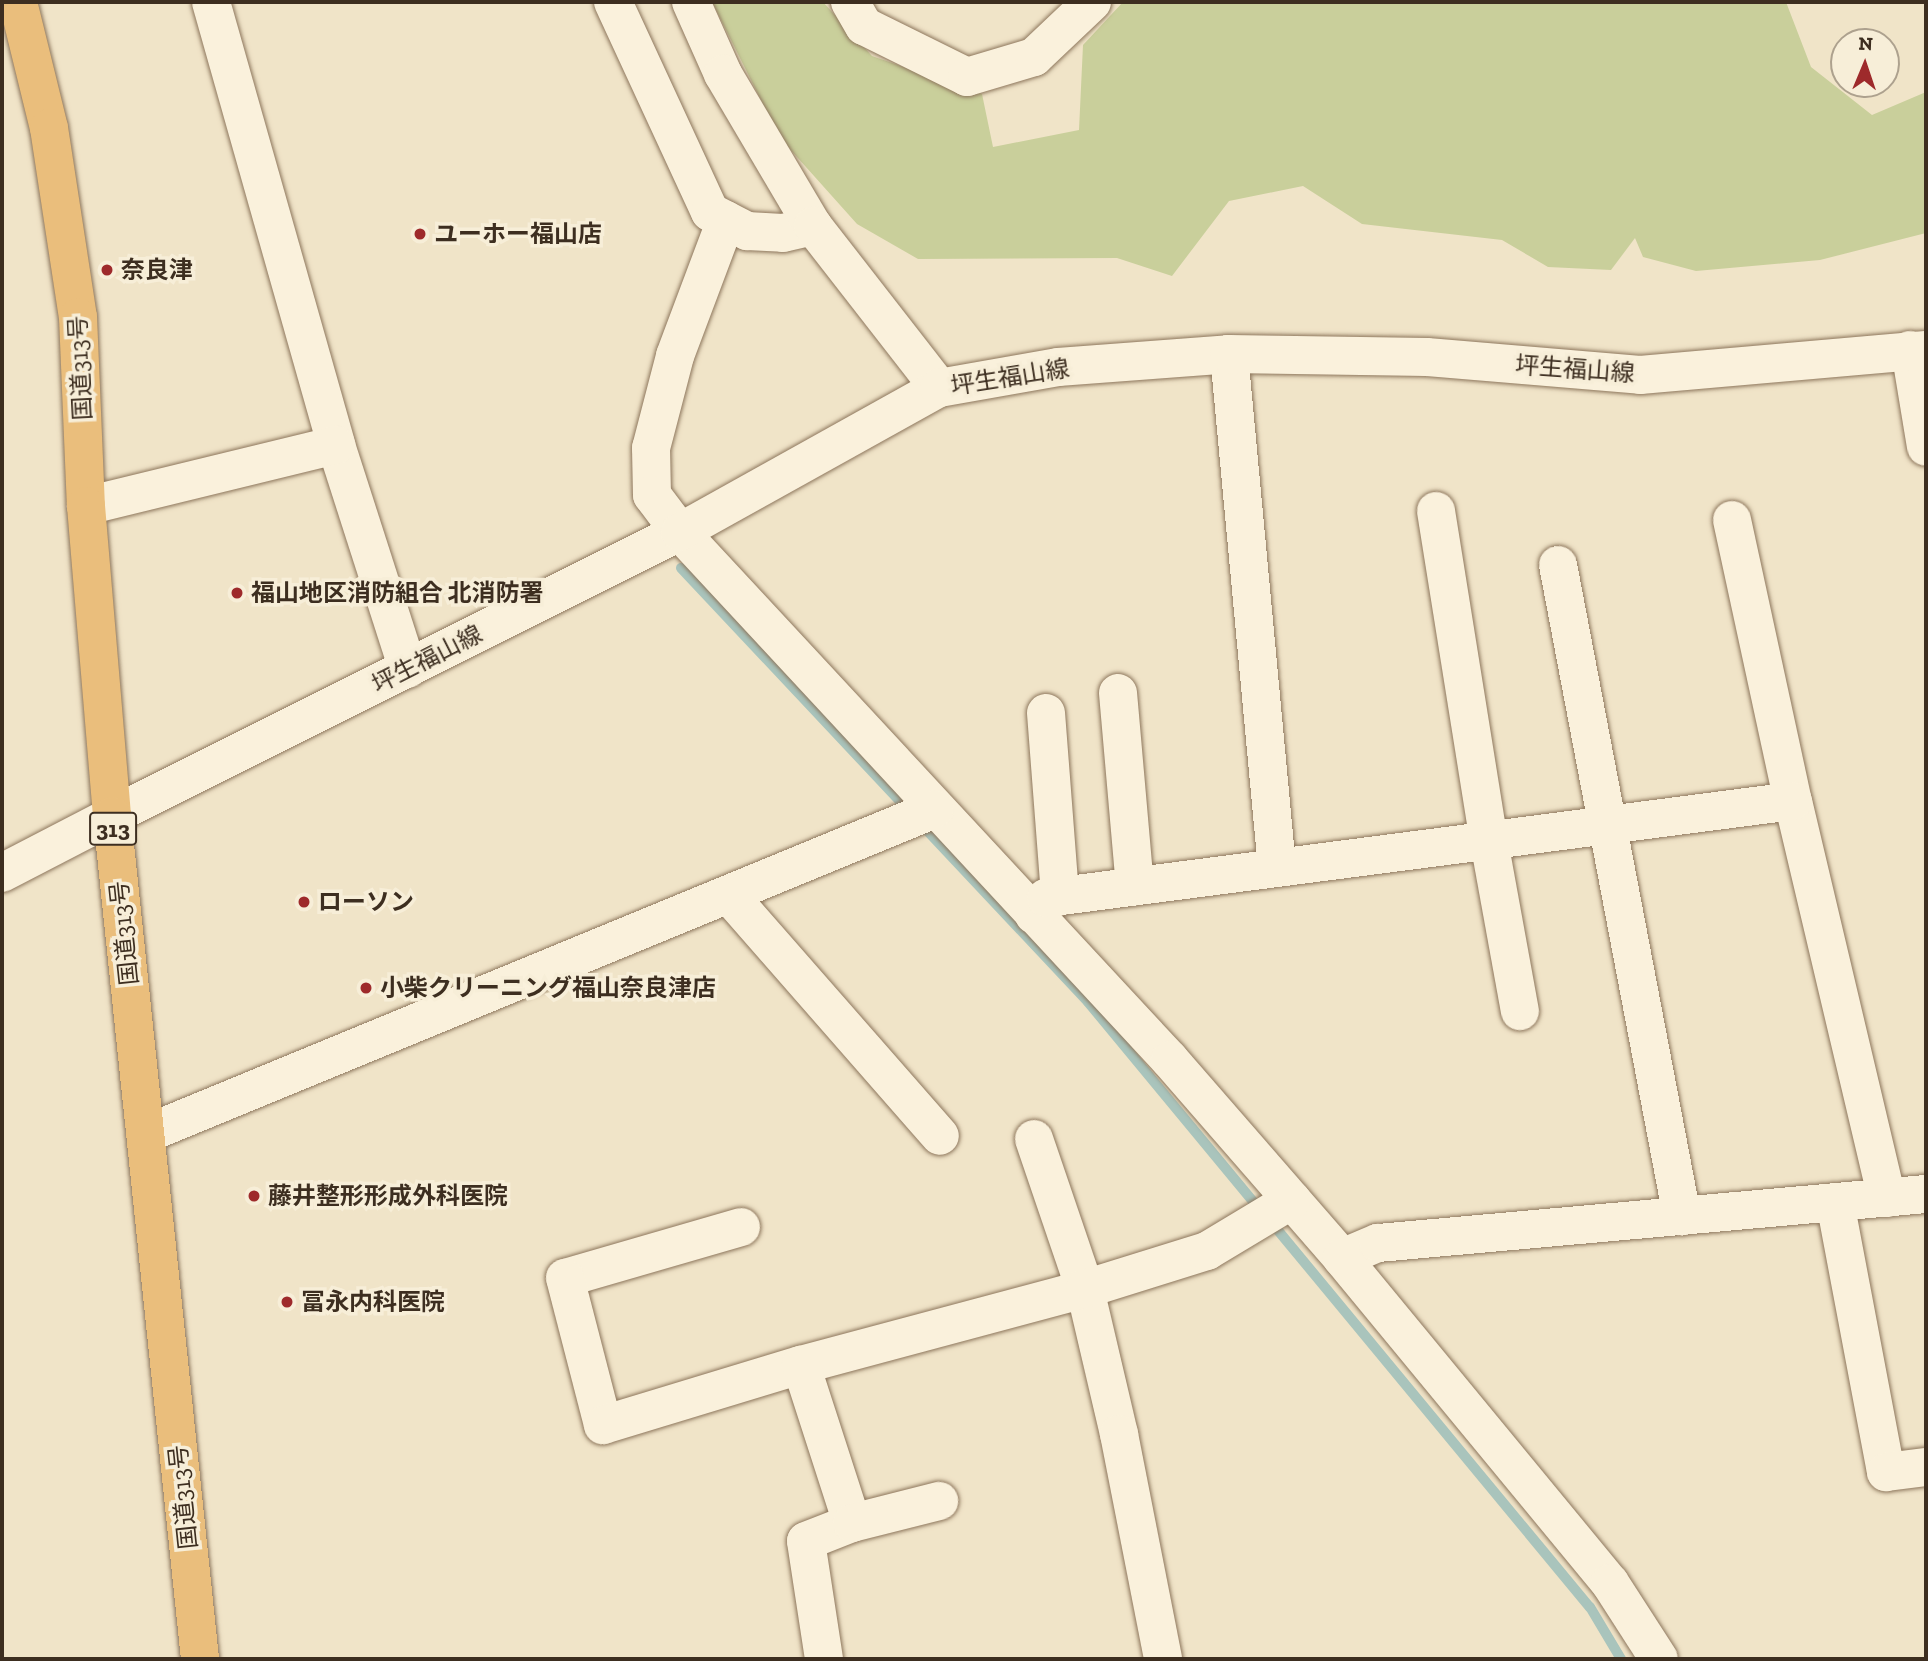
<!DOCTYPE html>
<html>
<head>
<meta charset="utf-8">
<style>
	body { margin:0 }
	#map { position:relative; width:1928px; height:1661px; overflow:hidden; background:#f0e4c8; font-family:"Zilla Slab","Noto Sans JP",serif }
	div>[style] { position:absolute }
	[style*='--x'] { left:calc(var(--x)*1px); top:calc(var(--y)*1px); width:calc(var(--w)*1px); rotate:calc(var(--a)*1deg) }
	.green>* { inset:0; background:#c9cf9b }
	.stream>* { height:10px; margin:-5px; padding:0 5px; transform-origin:5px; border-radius:5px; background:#a9c4bc }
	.roads { filter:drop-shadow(0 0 2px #8d765c) drop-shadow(0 0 2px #8d765c) }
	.minor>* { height:38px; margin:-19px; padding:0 19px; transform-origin:19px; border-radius:19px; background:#faf1dc }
	.tertiary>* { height:38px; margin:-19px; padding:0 19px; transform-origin:19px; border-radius:19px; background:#faf1dc }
	.secondary>* { height:38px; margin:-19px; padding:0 19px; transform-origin:19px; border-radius:19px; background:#faf1dc }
	.trunk>* { height:38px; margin:-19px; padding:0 19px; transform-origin:19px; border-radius:19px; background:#eabe7c }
	.dots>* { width:19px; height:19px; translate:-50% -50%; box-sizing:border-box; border:4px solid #f7eed8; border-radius:50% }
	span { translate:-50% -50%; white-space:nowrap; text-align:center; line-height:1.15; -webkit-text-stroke:7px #f7eed8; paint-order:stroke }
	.shield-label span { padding:2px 5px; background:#f7eed8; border:2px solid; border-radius:5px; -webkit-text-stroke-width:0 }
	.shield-label { font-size:23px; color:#3d2e20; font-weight:700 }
	.poi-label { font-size:24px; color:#3d2e20; font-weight:700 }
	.left { translate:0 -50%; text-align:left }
	.street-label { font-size:24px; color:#3d2e20 }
	.frame { position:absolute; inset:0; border:4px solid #3d2e20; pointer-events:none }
	.north { position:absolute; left:1830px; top:28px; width:70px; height:70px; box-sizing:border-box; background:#f7eed8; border:2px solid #ada18e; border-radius:50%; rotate:2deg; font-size:19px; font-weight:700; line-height:28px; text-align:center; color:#3d2e20 }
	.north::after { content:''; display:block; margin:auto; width:24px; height:32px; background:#9e2a2b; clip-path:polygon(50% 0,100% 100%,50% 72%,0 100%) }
</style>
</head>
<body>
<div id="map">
	<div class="green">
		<i style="clip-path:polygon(712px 2px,823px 2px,872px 56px,982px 94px,993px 147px,1079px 130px,1083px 45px,1123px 2px,1786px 2px,1811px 67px,1872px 115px,1926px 92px,1926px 233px,1820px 260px,1696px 271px,1643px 257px,1635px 238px,1611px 270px,1548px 267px,1502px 240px,1362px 224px,1303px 186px,1229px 201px,1172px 276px,1117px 258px,918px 259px,857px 224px,780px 138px)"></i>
	</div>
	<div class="stream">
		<i style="--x:681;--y:568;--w:333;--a:46.8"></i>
		<i style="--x:920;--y:823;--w:245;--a:46.8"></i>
		<i style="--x:1088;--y:1002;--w:270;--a:50.4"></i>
		<i style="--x:1271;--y:1222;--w:500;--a:50.4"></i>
		<i style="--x:1590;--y:1607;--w:61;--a:59.2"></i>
	</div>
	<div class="roads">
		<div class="minor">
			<i style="--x:211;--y:2;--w:460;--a:74.2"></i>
			<i style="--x:336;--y:445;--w:235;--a:72.2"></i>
			<i style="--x:613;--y:2;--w:231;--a:65.2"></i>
			<i style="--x:710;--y:212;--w:42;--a:27.2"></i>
			<i style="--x:747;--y:231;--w:36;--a:3"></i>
			<i style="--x:783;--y:233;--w:31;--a:-13"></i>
			<i style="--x:850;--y:2;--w:28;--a:60"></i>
			<i style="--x:864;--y:26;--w:115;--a:26.3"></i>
			<i style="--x:967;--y:77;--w:70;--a:-16.6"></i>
			<i style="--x:1034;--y:57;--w:80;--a:-43.5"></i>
			<i style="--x:726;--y:220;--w:145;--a:110.6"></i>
			<i style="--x:675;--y:356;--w:95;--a:104.6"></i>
			<i style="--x:651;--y:448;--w:47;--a:88.8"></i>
			<i style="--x:652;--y:495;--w:46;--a:52.9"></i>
			<i style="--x:680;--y:532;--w:720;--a:47.14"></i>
			<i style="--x:1170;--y:1060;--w:262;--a:49"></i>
			<i style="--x:1342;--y:1258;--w:421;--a:50.5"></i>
			<i style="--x:1610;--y:1583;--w:90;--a:57.2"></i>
			<i style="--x:1910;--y:350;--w:98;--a:80.6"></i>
			<i style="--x:1229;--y:354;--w:516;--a:84.66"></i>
			<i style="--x:86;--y:506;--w:257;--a:-13.7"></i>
			<i style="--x:1436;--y:511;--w:334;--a:80.9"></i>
			<i style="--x:1489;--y:841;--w:173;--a:79.7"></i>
			<i style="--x:1732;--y:520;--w:288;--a:77.8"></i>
			<i style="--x:1793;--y:801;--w:408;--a:76.7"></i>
			<i style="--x:1558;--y:565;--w:663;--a:79.22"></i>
			<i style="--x:1118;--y:693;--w:194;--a:85"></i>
			<i style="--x:1046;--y:713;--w:184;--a:85.6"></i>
			<i style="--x:2;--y:873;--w:124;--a:-27.4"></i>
			<i style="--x:729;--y:895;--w:320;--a:48.8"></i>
			<i style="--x:1034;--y:915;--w:21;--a:-55"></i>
			<i style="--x:1046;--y:898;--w:753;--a:-7.4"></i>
			<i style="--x:146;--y:1134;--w:853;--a:-22.39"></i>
			<i style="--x:1034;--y:1139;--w:158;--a:71.2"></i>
			<i style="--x:1085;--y:1289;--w:149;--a:76.8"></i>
			<i style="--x:1119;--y:1434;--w:229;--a:78.9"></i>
			<i style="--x:1835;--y:1202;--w:275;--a:79.3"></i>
			<i style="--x:1886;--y:1472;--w:40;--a:-7.1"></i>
			<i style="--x:741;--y:1227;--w:183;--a:163.8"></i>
			<i style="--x:565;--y:1278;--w:152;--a:75.5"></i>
			<i style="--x:603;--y:1425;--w:207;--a:-16.9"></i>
			<i style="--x:801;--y:1365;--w:294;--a:-15"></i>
			<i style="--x:1085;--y:1289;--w:128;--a:-17.3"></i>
			<i style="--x:1207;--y:1251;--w:99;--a:-31"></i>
			<i style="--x:1342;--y:1258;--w:39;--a:-23"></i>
			<i style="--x:1378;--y:1243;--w:550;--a:-5.11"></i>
			<i style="--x:801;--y:1365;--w:166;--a:72.1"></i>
			<i style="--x:824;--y:1659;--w:119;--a:-98.7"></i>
			<i style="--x:806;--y:1541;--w:49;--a:-21.4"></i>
			<i style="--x:852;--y:1523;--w:90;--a:-14.2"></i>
		</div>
		<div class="tertiary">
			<i style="--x:691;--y:2;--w:79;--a:66"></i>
			<i style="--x:723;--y:74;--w:177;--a:59.4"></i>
			<i style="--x:813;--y:226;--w:205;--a:52.1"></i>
		</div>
		<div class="secondary">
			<i style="--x:112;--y:816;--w:635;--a:-26.57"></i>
			<i style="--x:680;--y:532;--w:296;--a:-29.1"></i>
			<i style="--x:939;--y:388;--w:121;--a:-10"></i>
			<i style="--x:1058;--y:367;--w:171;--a:-4.3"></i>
			<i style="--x:1229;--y:354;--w:198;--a:0.9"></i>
			<i style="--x:1427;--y:357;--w:214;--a:4.8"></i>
			<i style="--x:1640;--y:375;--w:287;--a:-5"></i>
		</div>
		<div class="trunk">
			<i style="--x:18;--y:2;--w:130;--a:76.2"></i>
			<i style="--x:49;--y:128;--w:191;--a:81.3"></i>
			<i style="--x:78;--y:317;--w:189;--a:87.6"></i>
			<i style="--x:86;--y:506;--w:311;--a:85.2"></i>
			<i style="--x:112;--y:816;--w:848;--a:84.04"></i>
		</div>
	</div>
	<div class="dots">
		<i style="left:420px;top:234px;background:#9e2a2b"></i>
		<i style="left:107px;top:270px;background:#9e2a2b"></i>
		<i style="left:237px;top:593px;background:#9e2a2b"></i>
		<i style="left:304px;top:902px;background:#9e2a2b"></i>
		<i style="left:366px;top:988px;background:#9e2a2b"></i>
		<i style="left:254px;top:1196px;background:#9e2a2b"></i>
		<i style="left:287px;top:1302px;background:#9e2a2b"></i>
	</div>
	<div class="shield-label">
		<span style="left:113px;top:829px">313</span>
	</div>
	<div class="poi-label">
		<span class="left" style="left:434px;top:234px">ユーホー福山店</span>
		<span class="left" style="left:121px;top:270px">奈良津</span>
		<span class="left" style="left:251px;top:593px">福山地区消防組合 北消防署</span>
		<span class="left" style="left:318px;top:902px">ローソン</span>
		<span class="left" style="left:380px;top:988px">小柴クリーニング福山奈良津店</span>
		<span class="left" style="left:268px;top:1196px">藤井整形形成外科医院</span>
		<span class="left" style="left:301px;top:1302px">冨永内科医院</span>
	</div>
	<div class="street-label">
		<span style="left:80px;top:368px;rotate:-93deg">国道313号</span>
		<span style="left:1575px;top:369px;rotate:4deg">坪生福山線</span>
		<span style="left:1010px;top:377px;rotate:-9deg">坪生福山線</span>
		<span style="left:427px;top:659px;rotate:-27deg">坪生福山線</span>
		<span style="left:124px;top:933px;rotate:-96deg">国道313号</span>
		<span style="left:183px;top:1497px;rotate:-96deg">国道313号</span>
	</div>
	<div class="frame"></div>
	<div class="north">N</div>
</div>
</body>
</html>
